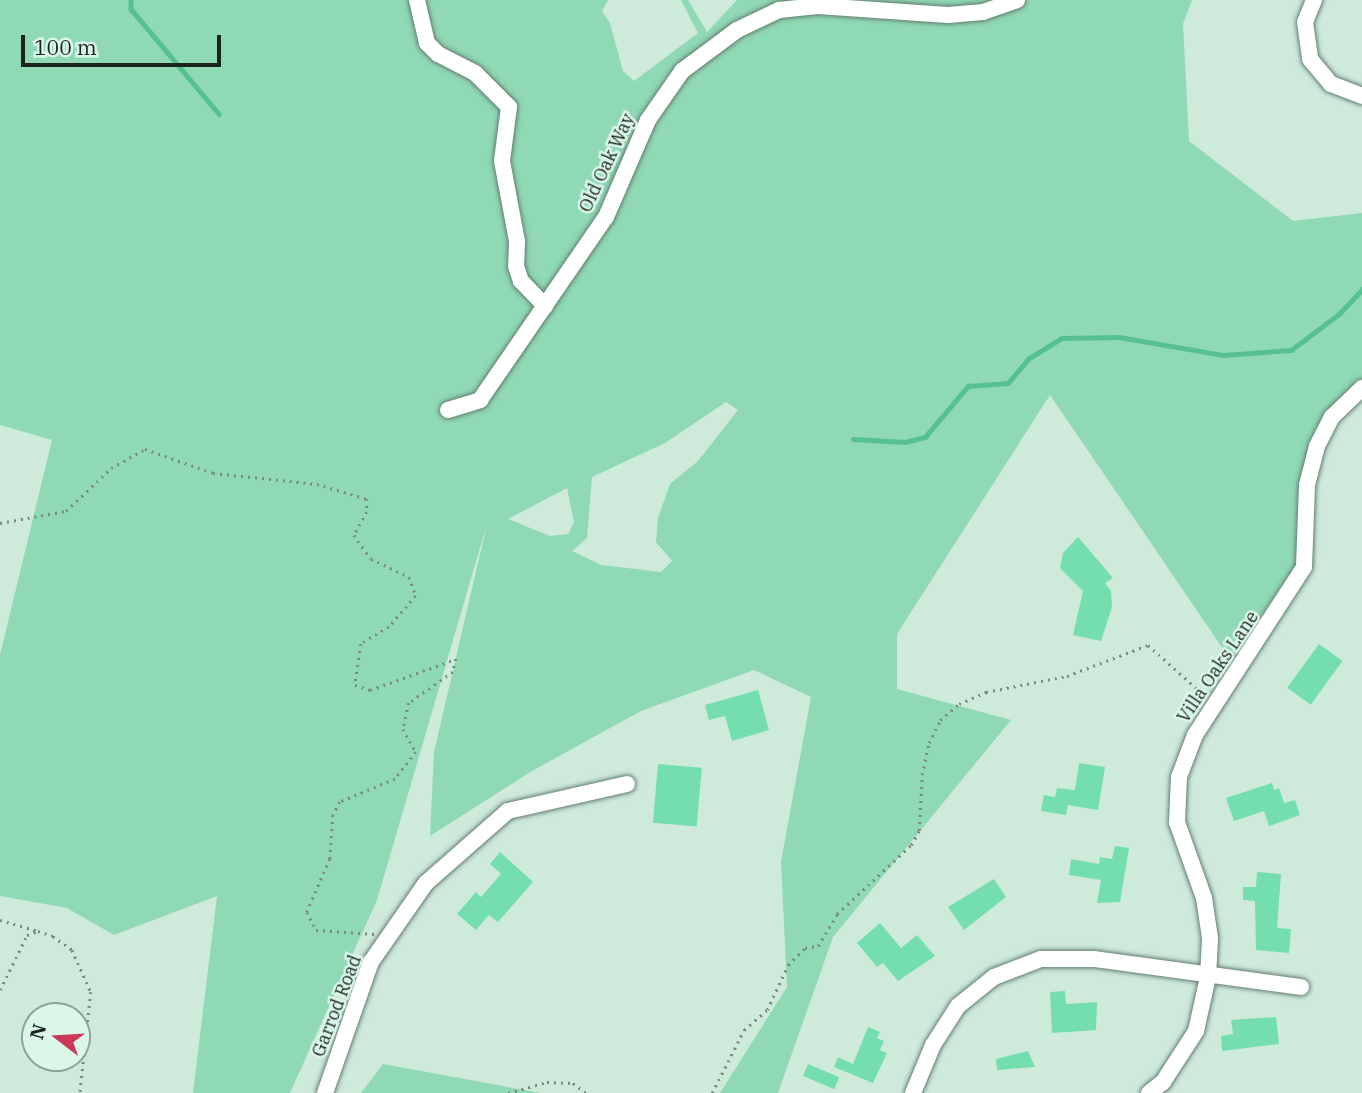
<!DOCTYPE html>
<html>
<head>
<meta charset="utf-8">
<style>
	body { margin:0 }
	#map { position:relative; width:1362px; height:1093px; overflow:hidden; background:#ceeadb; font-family:"IBM Plex Serif",serif }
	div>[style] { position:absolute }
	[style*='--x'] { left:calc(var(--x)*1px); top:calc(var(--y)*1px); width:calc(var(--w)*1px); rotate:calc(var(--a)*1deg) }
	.green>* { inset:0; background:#8fd9b5 }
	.stream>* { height:4.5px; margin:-2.25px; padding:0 2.25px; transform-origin:2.25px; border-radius:2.25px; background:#56c092 }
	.building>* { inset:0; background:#75deaf; transform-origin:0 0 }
	.path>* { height:2.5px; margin-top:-1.25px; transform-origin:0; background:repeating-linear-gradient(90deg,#788b81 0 2px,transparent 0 7px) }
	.roads { filter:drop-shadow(0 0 2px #647e71) drop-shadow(0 0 2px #647e71) }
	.minor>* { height:16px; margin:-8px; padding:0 8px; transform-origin:8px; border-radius:8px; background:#fff }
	span { translate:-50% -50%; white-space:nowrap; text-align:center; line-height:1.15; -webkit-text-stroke:5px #dbf7e8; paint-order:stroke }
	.street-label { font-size:18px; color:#1b2520 }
	.north { position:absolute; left:21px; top:1002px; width:70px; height:70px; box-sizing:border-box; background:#dbf7e8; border:2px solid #8ea398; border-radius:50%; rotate:287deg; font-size:19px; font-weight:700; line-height:28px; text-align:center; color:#1b2520 }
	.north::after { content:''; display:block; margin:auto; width:24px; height:32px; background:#ca3a58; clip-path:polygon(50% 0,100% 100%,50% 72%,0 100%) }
	.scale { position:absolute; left:21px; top:35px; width:200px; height:32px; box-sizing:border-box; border:4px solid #1b2520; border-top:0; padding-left:9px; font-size:21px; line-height:24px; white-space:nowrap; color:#1b2520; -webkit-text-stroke:5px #dbf7e8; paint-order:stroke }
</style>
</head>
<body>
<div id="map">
	<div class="green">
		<i style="clip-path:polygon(evenodd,0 0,608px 0,602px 11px,610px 23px,623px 71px,634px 81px,698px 33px,681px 0,688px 0,707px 32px,737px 0,1192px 0,1183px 24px,1189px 141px,1293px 221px,1362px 213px,1362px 384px,1328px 414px,1297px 565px,1230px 659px,1050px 395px,897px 634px,897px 689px,1011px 720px,833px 937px,778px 1093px,720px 1093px,787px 987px,781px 862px,811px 697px,754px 670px,641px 711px,532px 771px,430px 836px,434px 752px,487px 524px,377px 900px,290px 1093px,193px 1093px,217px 896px,114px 935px,67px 908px,0 896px,0 655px,52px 440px,0 425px,0 0,726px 402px,738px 410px,698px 461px,670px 484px,658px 518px,656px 542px,672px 561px,661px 572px,601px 565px,572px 551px,587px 538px,592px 477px,665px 443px,726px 402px,0 0,567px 488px,574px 522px,568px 534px,550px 536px,508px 519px,567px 488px)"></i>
		<i style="clip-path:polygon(383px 1064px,541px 1093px,361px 1093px)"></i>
	</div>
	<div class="stream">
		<i style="--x:131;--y:0;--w:9;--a:90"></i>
		<i style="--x:131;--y:9;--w:137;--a:50"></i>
		<i style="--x:853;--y:439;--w:52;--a:3.3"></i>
		<i style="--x:905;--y:442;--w:21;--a:-14"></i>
		<i style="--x:925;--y:437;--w:67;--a:-49.9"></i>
		<i style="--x:968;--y:386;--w:40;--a:-4.3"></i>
		<i style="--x:1008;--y:383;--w:31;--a:-50"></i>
		<i style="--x:1028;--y:359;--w:39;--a:-32"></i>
		<i style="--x:1061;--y:338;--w:58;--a:-1"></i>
		<i style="--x:1119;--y:337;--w:106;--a:9.8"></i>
		<i style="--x:1223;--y:355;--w:68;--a:-4.2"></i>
		<i style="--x:1291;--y:350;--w:60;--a:-36.9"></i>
		<i style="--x:1339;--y:314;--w:34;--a:-47"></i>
	</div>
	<div class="building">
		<i style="clip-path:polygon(1078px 537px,1113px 578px,1105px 583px,1111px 591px,1112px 607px,1101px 641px,1073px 635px,1083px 591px,1060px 568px,1063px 553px)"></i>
		<i style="left:1319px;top:644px;width:29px;height:54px;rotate:36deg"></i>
		<i style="clip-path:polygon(758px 690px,769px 730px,732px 741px,725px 716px,709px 720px,705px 705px)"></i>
		<i style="clip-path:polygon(1079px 763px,1105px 767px,1098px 810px,1068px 805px,1066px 815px,1041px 811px,1044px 795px,1055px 797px,1057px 788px,1075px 790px)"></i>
		<i style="left:658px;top:764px;width:44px;height:59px;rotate:5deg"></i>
		<i style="clip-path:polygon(1272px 783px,1274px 790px,1279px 788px,1284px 803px,1295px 800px,1300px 815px,1269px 826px,1264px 811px,1234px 821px,1226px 798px)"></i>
		<i style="clip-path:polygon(1115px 846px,1129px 848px,1120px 902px,1097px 903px,1101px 880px,1069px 875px,1071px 859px,1099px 864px,1100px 857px,1112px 859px)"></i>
		<i style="clip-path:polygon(500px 852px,533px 882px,498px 922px,489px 915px,476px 930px,457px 914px,476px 892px,481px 897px,501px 874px,490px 864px)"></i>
		<i style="clip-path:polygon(1257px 872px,1281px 874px,1277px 928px,1291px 929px,1289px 953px,1256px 950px,1255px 901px,1243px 900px,1243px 887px,1256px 887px)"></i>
		<i style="clip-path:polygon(994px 879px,1006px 897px,964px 930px,948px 907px)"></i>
		<i style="clip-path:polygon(880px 923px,901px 948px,917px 935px,935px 956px,898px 981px,883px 963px,877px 967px,857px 943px)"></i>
		<i style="clip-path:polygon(1065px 991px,1066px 1004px,1097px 1002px,1096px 1030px,1052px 1033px,1050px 992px)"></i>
		<i style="clip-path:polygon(1276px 1017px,1279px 1044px,1222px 1051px,1221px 1036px,1233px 1034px,1231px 1020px)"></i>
		<i style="clip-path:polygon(868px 1027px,880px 1032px,877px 1038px,884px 1041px,880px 1050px,887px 1053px,873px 1083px,834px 1067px,838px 1057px,853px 1064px)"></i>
		<i style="clip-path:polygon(1028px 1051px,1035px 1067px,997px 1070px,996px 1059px)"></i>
		<i style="left:808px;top:1064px;width:34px;height:13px;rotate:23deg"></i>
	</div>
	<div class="path">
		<i style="--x:0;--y:523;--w:67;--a:-10.3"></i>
		<i style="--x:66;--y:511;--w:62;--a:-43.7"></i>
		<i style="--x:111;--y:468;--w:39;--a:-29"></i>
		<i style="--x:145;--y:449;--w:72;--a:19.4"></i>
		<i style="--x:213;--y:473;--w:105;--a:6"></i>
		<i style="--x:317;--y:484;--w:52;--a:16.7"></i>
		<i style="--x:367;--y:499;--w:13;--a:90"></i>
		<i style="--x:367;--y:512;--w:26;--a:119"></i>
		<i style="--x:354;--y:535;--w:29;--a:55"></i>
		<i style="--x:371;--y:559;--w:42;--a:25.3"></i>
		<i style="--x:409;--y:577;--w:20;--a:70"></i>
		<i style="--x:416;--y:596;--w:41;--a:131.1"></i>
		<i style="--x:389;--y:627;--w:33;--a:149"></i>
		<i style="--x:361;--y:644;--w:41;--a:98.3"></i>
		<i style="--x:355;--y:685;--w:16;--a:18"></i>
		<i style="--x:370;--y:690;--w:91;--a:-19.8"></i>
		<i style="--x:456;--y:659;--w:13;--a:103"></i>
		<i style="--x:453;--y:672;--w:54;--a:144.8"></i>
		<i style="--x:409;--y:703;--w:27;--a:103"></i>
		<i style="--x:403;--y:729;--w:26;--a:61"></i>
		<i style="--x:416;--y:752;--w:34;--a:128"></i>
		<i style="--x:395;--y:779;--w:60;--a:157.3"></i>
		<i style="--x:340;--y:802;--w:15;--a:118"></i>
		<i style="--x:333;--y:815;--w:44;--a:93.9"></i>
		<i style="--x:330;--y:859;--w:58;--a:113.5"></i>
		<i style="--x:307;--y:912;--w:20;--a:63"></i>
		<i style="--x:316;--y:930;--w:59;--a:3.9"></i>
		<i style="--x:0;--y:920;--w:40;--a:16"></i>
		<i style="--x:0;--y:990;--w:61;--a:-63.9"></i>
		<i style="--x:27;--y:935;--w:12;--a:-20"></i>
		<i style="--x:38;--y:931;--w:16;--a:18"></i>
		<i style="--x:53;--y:936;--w:24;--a:36"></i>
		<i style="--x:72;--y:950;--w:46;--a:65.7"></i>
		<i style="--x:91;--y:992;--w:102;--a:96.2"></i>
		<i style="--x:508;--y:1093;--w:41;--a:-15.8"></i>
		<i style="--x:547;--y:1082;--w:26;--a:2"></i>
		<i style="--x:573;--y:1083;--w:16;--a:38"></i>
		<i style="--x:712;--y:1093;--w:71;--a:-63.1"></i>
		<i style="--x:744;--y:1030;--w:30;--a:-41"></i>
		<i style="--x:767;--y:1010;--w:50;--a:-65"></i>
		<i style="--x:788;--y:965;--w:24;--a:-45"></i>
		<i style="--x:805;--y:948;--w:13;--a:-9"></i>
		<i style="--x:818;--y:946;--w:37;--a:-59"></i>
		<i style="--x:837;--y:914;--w:101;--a:-43"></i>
		<i style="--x:911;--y:845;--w:16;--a:-60"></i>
		<i style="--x:919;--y:831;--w:56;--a:-86.9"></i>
		<i style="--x:922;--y:775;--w:33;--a:-78"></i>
		<i style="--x:929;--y:743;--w:25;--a:-64"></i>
		<i style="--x:940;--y:720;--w:25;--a:-40"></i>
		<i style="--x:959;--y:704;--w:30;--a:-24"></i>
		<i style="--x:986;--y:692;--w:83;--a:-11.2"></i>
		<i style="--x:1067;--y:676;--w:87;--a:-20.9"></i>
		<i style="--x:1148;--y:645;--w:75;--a:41.8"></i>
	</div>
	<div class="roads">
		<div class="minor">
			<i style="--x:417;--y:0;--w:44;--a:76.9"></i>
			<i style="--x:427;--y:43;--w:16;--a:45"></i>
			<i style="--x:438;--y:54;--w:42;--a:27.2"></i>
			<i style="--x:475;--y:73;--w:48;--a:45"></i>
			<i style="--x:509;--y:107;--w:54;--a:97.4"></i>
			<i style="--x:502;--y:161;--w:81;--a:79.4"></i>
			<i style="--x:517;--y:241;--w:25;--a:92"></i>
			<i style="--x:516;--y:266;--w:16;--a:72"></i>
			<i style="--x:521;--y:281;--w:35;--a:46"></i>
			<i style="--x:1314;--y:0;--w:24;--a:112"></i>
			<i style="--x:1305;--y:22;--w:37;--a:82"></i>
			<i style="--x:1310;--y:59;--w:33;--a:50"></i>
			<i style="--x:1331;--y:84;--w:33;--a:21"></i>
			<i style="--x:448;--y:410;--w:34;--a:-17"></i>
			<i style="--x:480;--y:400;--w:222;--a:-55.5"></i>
			<i style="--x:606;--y:217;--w:106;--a:-66.6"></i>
			<i style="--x:648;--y:120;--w:60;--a:-55.2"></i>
			<i style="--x:682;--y:71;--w:69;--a:-36.7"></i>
			<i style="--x:737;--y:30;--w:47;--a:-25.5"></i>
			<i style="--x:779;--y:10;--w:39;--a:-6"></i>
			<i style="--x:818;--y:6;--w:130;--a:4"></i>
			<i style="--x:948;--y:15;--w:35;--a:-5"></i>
			<i style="--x:983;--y:12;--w:36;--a:-19"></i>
			<i style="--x:325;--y:1093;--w:139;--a:-70.7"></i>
			<i style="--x:371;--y:962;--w:96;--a:-55.2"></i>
			<i style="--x:426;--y:883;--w:109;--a:-41.3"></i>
			<i style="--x:508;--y:811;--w:122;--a:-12.8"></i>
			<i style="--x:913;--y:1093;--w:52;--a:-67.4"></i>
			<i style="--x:933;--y:1045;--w:46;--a:-57.3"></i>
			<i style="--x:958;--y:1006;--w:46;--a:-38.9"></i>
			<i style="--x:994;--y:977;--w:50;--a:-21"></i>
			<i style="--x:1041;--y:959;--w:53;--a:0"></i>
			<i style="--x:1094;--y:959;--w:209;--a:7.7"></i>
			<i style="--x:1149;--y:1093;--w:18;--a:-38"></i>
			<i style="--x:1163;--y:1082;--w:61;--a:-57.1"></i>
			<i style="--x:1196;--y:1031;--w:55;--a:-77.5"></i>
			<i style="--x:1208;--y:977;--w:39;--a:-87"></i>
			<i style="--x:1210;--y:938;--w:40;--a:-98.5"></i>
			<i style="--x:1204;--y:898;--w:81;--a:-109.6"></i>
			<i style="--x:1177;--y:822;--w:45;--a:-87.5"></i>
			<i style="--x:1179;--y:777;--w:45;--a:-69.1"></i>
			<i style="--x:1195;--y:735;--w:200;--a:-57"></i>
			<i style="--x:1304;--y:567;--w:82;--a:-87.9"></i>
			<i style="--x:1307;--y:485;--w:40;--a:-75.6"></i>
			<i style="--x:1317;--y:446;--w:33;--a:-63"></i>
			<i style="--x:1332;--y:417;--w:42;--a:-44"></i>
		</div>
	</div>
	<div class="street-label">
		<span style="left:607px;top:163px;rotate:-65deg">Old Oak Way</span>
		<span style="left:1218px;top:667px;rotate:-56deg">Villa Oaks Lane</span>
		<span style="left:337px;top:1006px;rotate:-69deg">Garrod Road</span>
	</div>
	<div class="north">N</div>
	<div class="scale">100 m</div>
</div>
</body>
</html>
